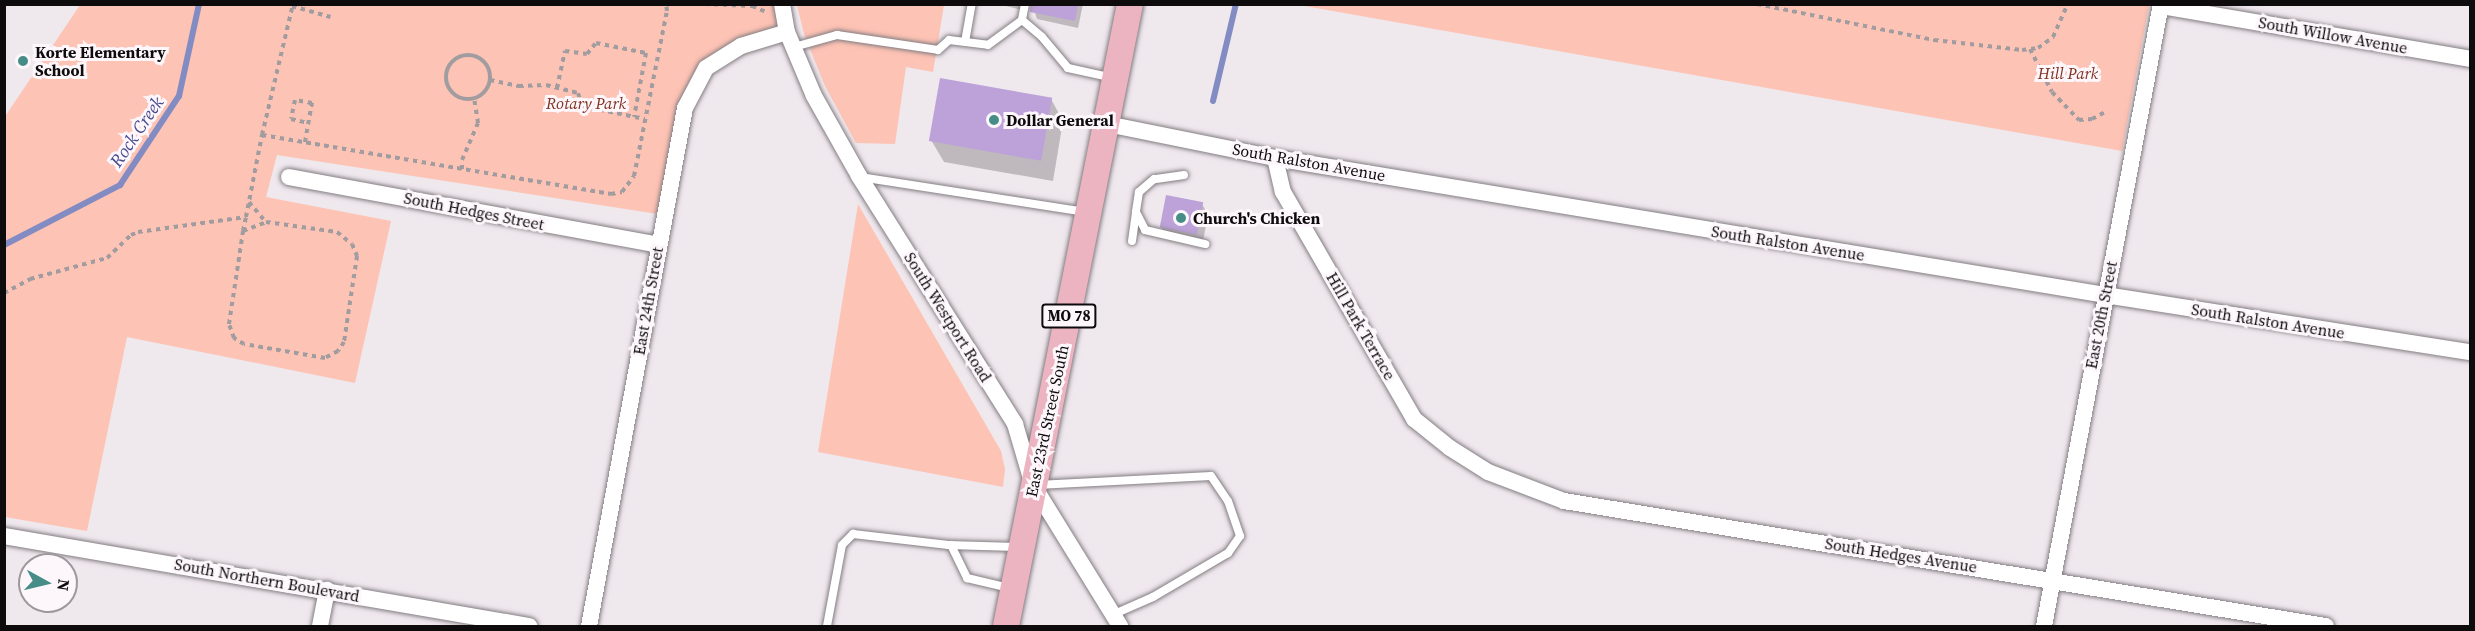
<!DOCTYPE html>
<html>
<head>
<meta charset="utf-8">
<style>
	body { margin:0 }
	#map { position:relative; width:2475px; height:631px; overflow:hidden; background:#efe8ed; font-family:"Source Serif 4",serif }
	div>[style] { position:absolute }
	[style*='--x'] { left:calc(var(--x)*1px); top:calc(var(--y)*1px); width:calc(var(--w)*1px); rotate:calc(var(--a)*1deg) }
	.green>* { inset:0; background:#fdc3b4 }
	.shadow>* { inset:0; background:#0003 }
	.stream>* { height:6px; margin:-3px; padding:0 3px; transform-origin:3px; border-radius:3px; background:#838cc2 }
	.building>* { inset:0; background:#bca2d8; transform-origin:0 0 }
	.path>* { height:4px; margin-top:-2px; transform-origin:0; background:repeating-linear-gradient(90deg,#a19ca0 0 4.5px,transparent 0 9px) }
	.path>.ring { margin:-2px; padding:0; box-sizing:content-box; background:none; border:4px solid #a19ca0; border-radius:50% }
	.roads { filter:drop-shadow(0 0 2px #837d82) drop-shadow(0 0 2px #837d82) }
	.lane>* { height:8px; margin:-4px; padding:0 4px; transform-origin:4px; border-radius:4px; background:#fff }
	.street>* { height:16px; margin:-8px; padding:0 8px; transform-origin:8px; border-radius:8px; background:#fff }
	.primary>* { height:26px; margin:-13px; padding:0 13px; transform-origin:13px; border-radius:13px; background:#ecb4c1 }
	.dots>* { width:16px; height:16px; translate:-50% -50%; box-sizing:border-box; border:3px solid #fdf6fb; border-radius:50% }
	span { translate:-50% -50%; white-space:nowrap; text-align:center; line-height:1.15; -webkit-text-stroke:6px #fdf6fb; paint-order:stroke }
	.shield-label span { padding:2px 4px; background:#fdf6fb; border:2px solid; border-radius:4px; -webkit-text-stroke-width:0 }
	.shield-label { font-size:15px; color:#0d0b0c; font-weight:700 }
	.street-label { font-size:16px; color:#0d0b0c }
	.poi-label { font-size:16px; color:#0d0b0c; font-weight:700 }
	.left { translate:0 -50%; text-align:left }
	.park-label { font-size:16px; color:#7e311f; font-style:italic }
	.water-label { font-size:18px; color:#454b8f; font-style:italic }
	.frame { position:absolute; inset:0; border:6px solid #0d0b0c; pointer-events:none }
	.north { position:absolute; left:18px; top:553px; width:60px; height:60px; box-sizing:border-box; background:#fdf6fb; border:2px solid #9d989b; border-radius:50%; rotate:98deg; font-size:16px; font-weight:700; line-height:24px; text-align:center; color:#0d0b0c }
	.north::after { content:''; display:block; margin:auto; width:21px; height:27px; background:#468d88; clip-path:polygon(50% 0,100% 100%,50% 72%,0 100%) }
</style>
</head>
<body>
<div id="map">
	<div class="green">
		<i style="clip-path:polygon(781px 4px,787px 32px,706px 68px,685px 108px,664px 215px,277px 155px,266px 197px,391px 221px,355px 383px,127px 337px,87px 531px,5px 517px,4px 118px,80px 5px)"></i>
		<i style="clip-path:polygon(797px 5px,944px 5px,933px 72px,906px 67px,895px 144px,856px 143px,825px 86px,804px 34px)"></i>
		<i style="clip-path:polygon(1299px 5px,2149px 5px,2122px 151px)"></i>
		<i style="clip-path:polygon(858px 204px,1001px 451px,1005px 469px,1003px 487px,818px 452px)"></i>
	</div>
	<div class="shadow">
		<i style="clip-path:polygon(998px 4px,1031px 4px,1024px 6px,1022px 10px)"></i>
		<i style="clip-path:polygon(1032px 4px,1083px 4px,1078px 28px,1037px 19px)"></i>
		<i style="clip-path:polygon(1051px 99px,1063px 121px,1053px 181px,944px 162px,931px 140px)"></i>
		<i style="clip-path:polygon(1202px 204px,1208px 215px,1202px 246px,1168px 238px,1161px 227px)"></i>
	</div>
	<div class="stream">
		<i style="--x:1213;--y:101;--w:100;--a:-76.7"></i>
		<i style="--x:4;--y:245;--w:131;--a:-27.3"></i>
		<i style="--x:120;--y:185;--w:107;--a:-56.5"></i>
		<i style="--x:179;--y:96;--w:94;--a:-77.7"></i>
	</div>
	<div class="building">
		<i style="clip-path:polygon(1031px 4px,1078px 4px,1075px 21px,1030px 12px)"></i>
		<i style="left:940px;top:78px;width:114px;height:64px;rotate:10deg"></i>
		<i style="left:1166px;top:195px;width:38px;height:33px;rotate:11deg"></i>
	</div>
	<div class="path">
		<i style="--x:705;--y:4;--w:47;--a:2.4"></i>
		<i style="--x:752;--y:6;--w:15;--a:23"></i>
		<i style="--x:1757;--y:4;--w:181;--a:11.5"></i>
		<i style="--x:1934;--y:40;--w:89;--a:6.5"></i>
		<i style="--x:2022;--y:50;--w:16;--a:-7"></i>
		<i style="--x:2038;--y:48;--w:19;--a:-36"></i>
		<i style="--x:2053;--y:37;--w:36;--a:-66"></i>
		<i style="--x:292;--y:6;--w:40;--a:16"></i>
		<i style="--x:2030;--y:49;--w:48;--a:62.9"></i>
		<i style="--x:2052;--y:92;--w:39;--a:46"></i>
		<i style="--x:2079;--y:120;--w:13;--a:-4"></i>
		<i style="--x:2092;--y:119;--w:17;--a:-28"></i>
		<i class="ring" style="left:446px;top:55px;width:40px;height:40px"></i>
		<i style="--x:490;--y:80;--w:30;--a:12"></i>
		<i style="--x:519;--y:86;--w:27;--a:-2"></i>
		<i style="--x:546;--y:85;--w:33;--a:14"></i>
		<i style="--x:578;--y:93;--w:14;--a:73"></i>
		<i style="--x:582;--y:106;--w:64;--a:11.7"></i>
		<i style="--x:557;--y:88;--w:38;--a:-78"></i>
		<i style="--x:565;--y:51;--w:22;--a:8"></i>
		<i style="--x:587;--y:54;--w:14;--a:-51"></i>
		<i style="--x:596;--y:43;--w:51;--a:11.3"></i>
		<i style="--x:646;--y:53;--w:65;--a:100.6"></i>
		<i style="--x:262;--y:135;--w:354;--a:9.6"></i>
		<i style="--x:611;--y:194;--w:11;--a:-10"></i>
		<i style="--x:622;--y:192;--w:20;--a:-53"></i>
		<i style="--x:634;--y:176;--w:168;--a:-78.7"></i>
		<i style="--x:667;--y:11;--w:7;--a:-98"></i>
		<i style="--x:305;--y:142;--w:40;--a:-80"></i>
		<i style="--x:312;--y:103;--w:17;--a:-170"></i>
		<i style="--x:295;--y:100;--w:19;--a:102"></i>
		<i style="--x:291;--y:119;--w:17;--a:13"></i>
		<i style="--x:462;--y:169;--w:9;--a:-90"></i>
		<i style="--x:462;--y:160;--w:40;--a:-66.6"></i>
		<i style="--x:478;--y:123;--w:24;--a:-99"></i>
		<i style="--x:249;--y:202;--w:26;--a:50"></i>
		<i style="--x:243;--y:231;--w:25;--a:-21"></i>
		<i style="--x:266;--y:222;--w:72;--a:8"></i>
		<i style="--x:337;--y:232;--w:19;--a:39"></i>
		<i style="--x:352;--y:244;--w:13;--a:67"></i>
		<i style="--x:357;--y:256;--w:87;--a:98.6"></i>
		<i style="--x:344;--y:342;--w:11;--a:124"></i>
		<i style="--x:338;--y:351;--w:15;--a:152"></i>
		<i style="--x:325;--y:358;--w:82;--a:-170.2"></i>
		<i style="--x:244;--y:344;--w:12;--a:-149"></i>
		<i style="--x:234;--y:338;--w:15;--a:-110"></i>
		<i style="--x:229;--y:324;--w:94;--a:-81.4"></i>
		<i style="--x:243;--y:231;--w:14;--a:-78"></i>
		<i style="--x:246;--y:217;--w:84;--a:-79"></i>
		<i style="--x:262;--y:135;--w:135;--a:-76.7"></i>
		<i style="--x:4;--y:293;--w:30;--a:-28"></i>
		<i style="--x:30;--y:279;--w:80;--a:-15.3"></i>
		<i style="--x:107;--y:258;--w:33;--a:-44"></i>
		<i style="--x:131;--y:235;--w:8;--a:-23"></i>
		<i style="--x:138;--y:232;--w:109;--a:-7.9"></i>
	</div>
	<div class="roads">
		<div class="lane">
			<i style="--x:1025;--y:4;--w:16;--a:101"></i>
			<i style="--x:1022;--y:20;--w:26;--a:40"></i>
			<i style="--x:1042;--y:37;--w:40;--a:50"></i>
			<i style="--x:1068;--y:68;--w:46;--a:12.5"></i>
			<i style="--x:965;--y:42;--w:39;--a:-80"></i>
			<i style="--x:794;--y:47;--w:45;--a:-15.6"></i>
			<i style="--x:837;--y:35;--w:102;--a:8.4"></i>
			<i style="--x:938;--y:50;--w:15;--a:-42"></i>
			<i style="--x:949;--y:40;--w:39;--a:7"></i>
			<i style="--x:988;--y:45;--w:42;--a:-36.3"></i>
			<i style="--x:1184;--y:175;--w:30;--a:172"></i>
			<i style="--x:1154;--y:179;--w:20;--a:139"></i>
			<i style="--x:1139;--y:192;--w:20;--a:99"></i>
			<i style="--x:1136;--y:212;--w:20;--a:63"></i>
			<i style="--x:1145;--y:230;--w:62;--a:13.1"></i>
			<i style="--x:860;--y:177;--w:230;--a:8.8"></i>
			<i style="--x:1132;--y:241;--w:29;--a:-82"></i>
			<i style="--x:1037;--y:485;--w:174;--a:-3"></i>
			<i style="--x:1211;--y:476;--w:30;--a:56"></i>
			<i style="--x:1228;--y:501;--w:37;--a:71"></i>
			<i style="--x:1240;--y:536;--w:21;--a:125"></i>
			<i style="--x:1228;--y:553;--w:87;--a:149.6"></i>
			<i style="--x:1153;--y:597;--w:45;--a:156.3"></i>
			<i style="--x:951;--y:545;--w:37;--a:64"></i>
			<i style="--x:967;--y:578;--w:43;--a:13.4"></i>
			<i style="--x:827;--y:626;--w:82;--a:-79.5"></i>
			<i style="--x:842;--y:545;--w:16;--a:-45"></i>
			<i style="--x:853;--y:534;--w:96;--a:6.6"></i>
			<i style="--x:948;--y:545;--w:69;--a:1.7"></i>
		</div>
		<div class="street">
			<i style="--x:782;--y:4;--w:28;--a:80"></i>
			<i style="--x:787;--y:32;--w:69;--a:67.1"></i>
			<i style="--x:814;--y:96;--w:92;--a:60.6"></i>
			<i style="--x:859;--y:176;--w:293;--a:57.8"></i>
			<i style="--x:1015;--y:424;--w:64;--a:73.6"></i>
			<i style="--x:1033;--y:485;--w:166;--a:58.3"></i>
			<i style="--x:2161;--y:6;--w:314;--a:9.7"></i>
			<i style="--x:1107;--y:124;--w:171;--a:11.4"></i>
			<i style="--x:1275;--y:158;--w:841;--a:9.37"></i>
			<i style="--x:2105;--y:295;--w:369;--a:8.9"></i>
			<i style="--x:1275;--y:158;--w:35;--a:77"></i>
			<i style="--x:1283;--y:192;--w:262;--a:60"></i>
			<i style="--x:1414;--y:419;--w:46;--a:38.9"></i>
			<i style="--x:1450;--y:448;--w:45;--a:32.3"></i>
			<i style="--x:1488;--y:472;--w:81;--a:20.9"></i>
			<i style="--x:1564;--y:501;--w:772;--a:9.32"></i>
			<i style="--x:289;--y:177;--w:375;--a:10.4"></i>
			<i style="--x:4;--y:536;--w:533;--a:9.73"></i>
			<i style="--x:320;--y:626;--w:37;--a:-79"></i>
			<i style="--x:589;--y:626;--w:527;--a:-79.5"></i>
			<i style="--x:685;--y:108;--w:45;--a:-62.3"></i>
			<i style="--x:706;--y:68;--w:41;--a:-32.2"></i>
			<i style="--x:741;--y:46;--w:48;--a:-16.9"></i>
			<i style="--x:2044;--y:626;--w:633;--a:-79.35"></i>
		</div>
		<div class="primary">
			<i style="--x:1006;--y:626;--w:634;--a:-78.73"></i>
		</div>
	</div>
	<div class="dots">
		<i style="left:23px;top:61px;background:#468d88"></i>
		<i style="left:994px;top:120px;background:#468d88"></i>
		<i style="left:1181px;top:218px;background:#468d88"></i>
	</div>
	<div class="shield-label">
		<span style="left:1069px;top:316px">MO 78</span>
	</div>
	<div class="street-label">
		<span style="left:2333px;top:35px;rotate:10deg">South Willow Avenue</span>
		<span style="left:1309px;top:162px;rotate:10deg">South Ralston Avenue</span>
		<span style="left:474px;top:211px;rotate:11deg">South Hedges Street</span>
		<span style="left:1788px;top:243px;rotate:9deg">South Ralston Avenue</span>
		<span style="left:648px;top:301px;rotate:-80deg">East 24th Street</span>
		<span style="left:2101px;top:315px;rotate:-79deg">East 20th Street</span>
		<span style="left:948px;top:317px;rotate:58deg">South Westport Road</span>
		<span style="left:2268px;top:321px;rotate:9deg">South Ralston Avenue</span>
		<span style="left:1361px;top:326px;rotate:60deg">Hill Park Terrace</span>
		<span style="left:1047px;top:421px;rotate:-78deg">East 23rd Street South</span>
		<span style="left:1901px;top:555px;rotate:9deg">South Hedges Avenue</span>
		<span style="left:267px;top:580px;rotate:10deg">South Northern Boulevard</span>
	</div>
	<div class="poi-label">
		<span class="left" style="left:35px;top:61px">Korte Elementary<br>School</span>
		<span class="left" style="left:1006px;top:120px">Dollar General</span>
		<span class="left" style="left:1193px;top:218px">Church's Chicken</span>
	</div>
	<div class="park-label">
		<span style="left:2068px;top:73px">Hill Park</span>
		<span style="left:586px;top:103px">Rotary Park</span>
	</div>
	<div class="water-label">
		<span style="left:137px;top:132px;rotate:-56deg">Rock Creek</span>
	</div>
	<div class="frame"></div>
	<div class="north">N</div>
</div>
</body>
</html>
